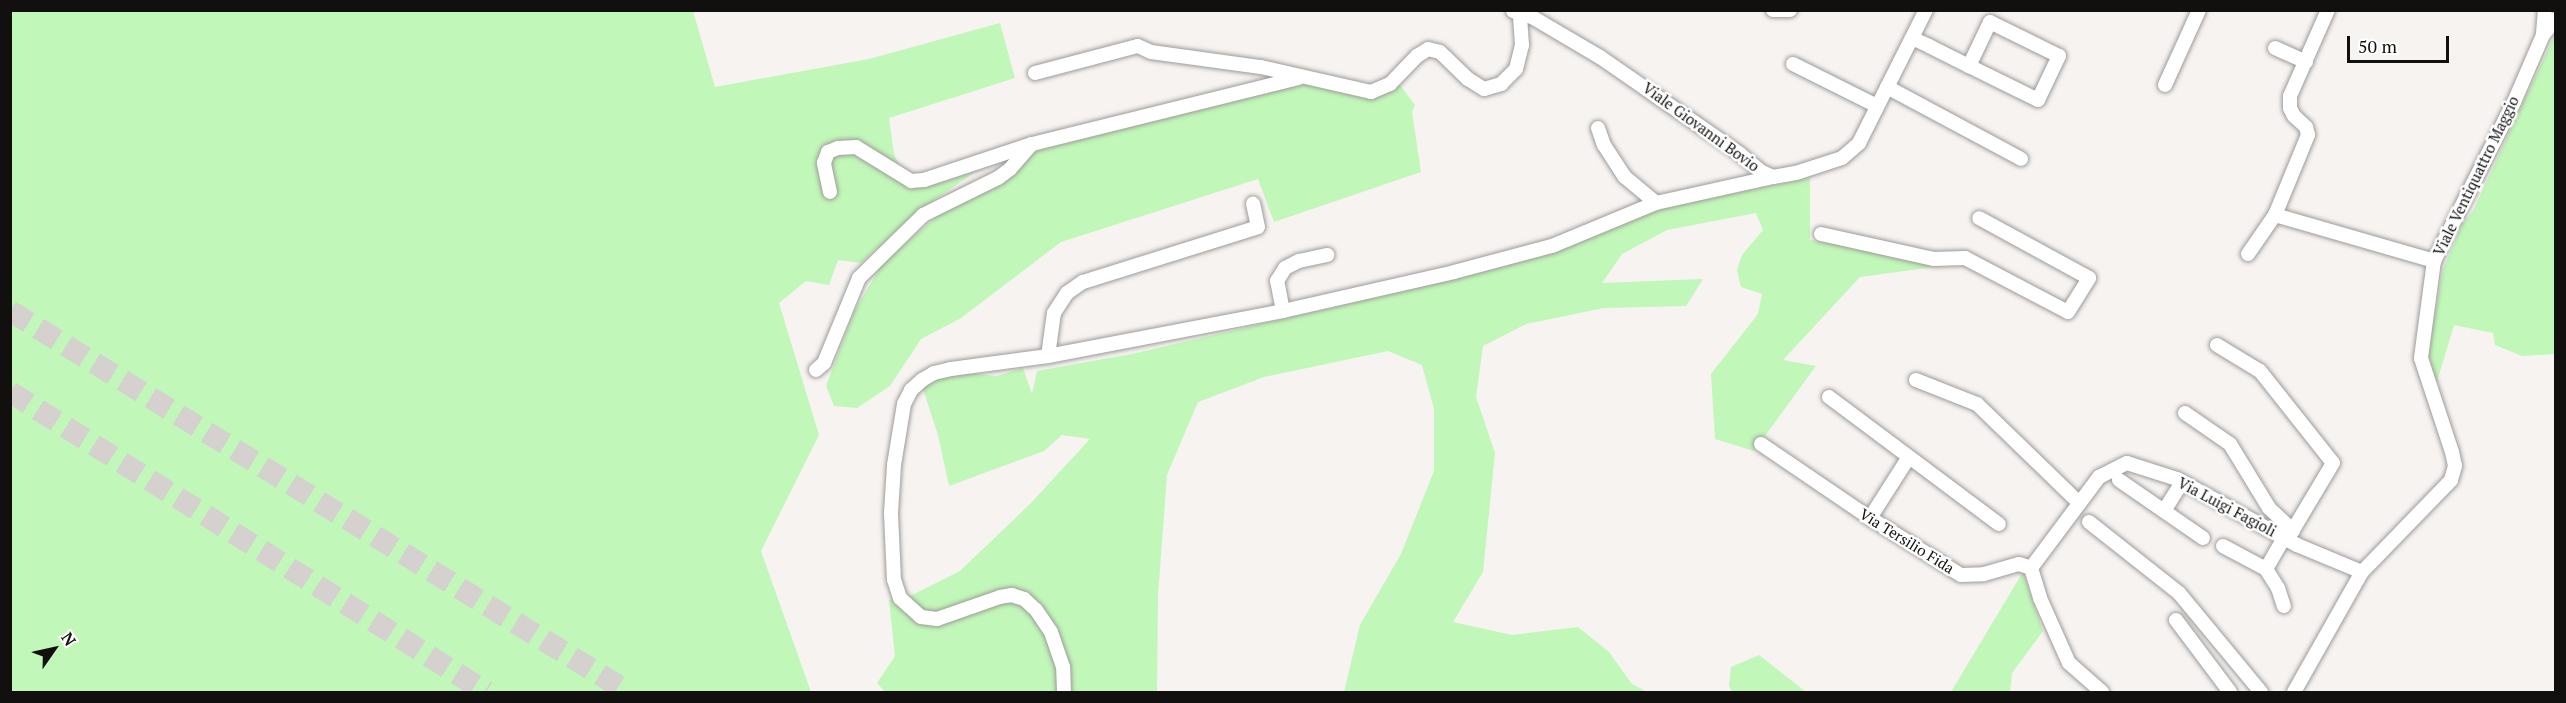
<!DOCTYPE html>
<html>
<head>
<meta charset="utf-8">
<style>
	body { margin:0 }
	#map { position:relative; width:2566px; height:703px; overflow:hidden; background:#f6f3f1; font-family:"PT Serif",serif }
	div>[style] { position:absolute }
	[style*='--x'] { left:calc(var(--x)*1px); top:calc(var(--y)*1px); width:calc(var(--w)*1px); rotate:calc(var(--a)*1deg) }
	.green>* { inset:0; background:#c1f7b8 }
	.trunk-tunnel>* { height:22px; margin-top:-11px; transform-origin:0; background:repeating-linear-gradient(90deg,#d4d1cf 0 22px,transparent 0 33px) }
	.roads { filter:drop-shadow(0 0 2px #9d9b99) drop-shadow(0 0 2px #9d9b99) }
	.minor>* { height:14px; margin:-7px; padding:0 7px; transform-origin:7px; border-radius:7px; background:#fff }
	span { translate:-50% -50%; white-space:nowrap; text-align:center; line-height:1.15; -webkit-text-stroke:5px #fff; paint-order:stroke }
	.street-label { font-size:15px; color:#11100f }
	.frame { position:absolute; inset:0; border:12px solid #11100f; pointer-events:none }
	.north { position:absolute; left:24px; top:619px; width:60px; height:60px; -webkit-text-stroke:4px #fff; paint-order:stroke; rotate:56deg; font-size:16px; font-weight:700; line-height:24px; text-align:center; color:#11100f }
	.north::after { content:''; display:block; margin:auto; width:21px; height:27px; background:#11100f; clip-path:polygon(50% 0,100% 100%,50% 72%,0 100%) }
	.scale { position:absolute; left:2347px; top:36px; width:102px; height:27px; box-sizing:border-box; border:3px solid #11100f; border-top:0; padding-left:8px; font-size:18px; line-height:21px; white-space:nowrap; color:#11100f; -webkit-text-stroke:4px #fff; paint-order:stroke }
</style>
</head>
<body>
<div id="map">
	<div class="green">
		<i style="clip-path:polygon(10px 11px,693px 11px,715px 87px,869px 59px,1000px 23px,1015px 78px,889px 118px,894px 154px,909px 187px,940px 183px,978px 170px,917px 212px,861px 263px,838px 260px,829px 285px,806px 281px,779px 303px,819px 435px,761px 551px,811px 692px,11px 692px)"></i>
		<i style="clip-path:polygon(2555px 34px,2555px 354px,2522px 356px,2495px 345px,2493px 333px,2454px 325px,2436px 385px,2428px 351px,2443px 269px,2463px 223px,2473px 211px)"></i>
		<i style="clip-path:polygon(1290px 80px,1372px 100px,1400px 85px,1415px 105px,1412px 112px,1421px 172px,1274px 222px,1258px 179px,1061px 242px,961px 318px,921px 339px,890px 386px,857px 408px,834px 406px,826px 386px,854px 312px,882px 264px,945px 209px,1000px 170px,1042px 149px)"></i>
		<i style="clip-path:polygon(1810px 178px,1810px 240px,1956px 264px,1860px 277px,1783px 360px,1816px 366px,1754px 451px,1715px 439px,1711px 374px,1758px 314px,1762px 294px,1741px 287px,1737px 270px,1742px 255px,1763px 230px,1756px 213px,1667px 230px,1622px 254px,1602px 283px,1703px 279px,1686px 306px,1604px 308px,1526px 324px,1483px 346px,1476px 397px,1495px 453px,1483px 572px,1453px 622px,1512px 635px,1578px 627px,1609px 652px,1632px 684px,1647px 692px,1344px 692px,1360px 625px,1401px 554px,1434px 471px,1434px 409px,1422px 365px,1388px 351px,1264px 377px,1198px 402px,1167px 475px,1158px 595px,1157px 692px,885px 692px,877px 683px,895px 656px,889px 600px,912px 595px,960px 571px,1030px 504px,1090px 439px,1062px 435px,1044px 451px,949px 486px,938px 435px,922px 386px,939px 366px,967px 373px,997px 376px,1023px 368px,1032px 394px,1037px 371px,1132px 354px,1421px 287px,1556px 250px,1652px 210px)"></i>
		<i style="clip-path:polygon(2023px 572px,2043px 631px,2012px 673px,2010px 692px,1951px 692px)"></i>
		<i style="clip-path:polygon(1759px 655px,1796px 684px,1806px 692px,1732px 692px,1729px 686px,1731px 667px)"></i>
	</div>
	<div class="trunk-tunnel">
		<i style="--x:10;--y:311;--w:726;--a:31.65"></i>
		<i style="--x:10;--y:392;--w:563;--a:32.22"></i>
	</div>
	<div class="roads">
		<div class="minor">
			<i style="--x:1773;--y:10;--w:17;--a:0"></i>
			<i style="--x:1513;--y:11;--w:20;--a:18"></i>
			<i style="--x:1532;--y:17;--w:79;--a:30.5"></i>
			<i style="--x:1600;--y:57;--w:170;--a:34.7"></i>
			<i style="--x:1740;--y:154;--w:26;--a:40"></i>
			<i style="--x:1760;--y:171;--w:14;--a:25"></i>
			<i style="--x:1773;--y:177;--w:23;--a:-10"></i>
			<i style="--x:1796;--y:173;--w:48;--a:-18.1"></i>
			<i style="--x:1842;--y:158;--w:23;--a:-41"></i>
			<i style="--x:1859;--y:143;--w:149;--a:-63.3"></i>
			<i style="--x:2543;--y:33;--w:23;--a:-85"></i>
			<i style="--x:1912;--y:38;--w:19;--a:25"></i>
			<i style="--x:1929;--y:46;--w:45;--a:26.6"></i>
			<i style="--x:1969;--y:66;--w:77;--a:26.2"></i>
			<i style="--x:2038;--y:100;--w:49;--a:-64.5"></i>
			<i style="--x:2059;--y:56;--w:77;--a:-153.8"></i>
			<i style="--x:1990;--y:22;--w:49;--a:115.5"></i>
			<i style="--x:2275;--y:48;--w:34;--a:24"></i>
			<i style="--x:1793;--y:64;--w:94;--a:26.6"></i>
			<i style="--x:1035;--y:73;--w:106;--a:-14.7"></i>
			<i style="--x:1138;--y:46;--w:14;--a:25"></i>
			<i style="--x:1151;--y:52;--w:111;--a:7.8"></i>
			<i style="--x:1261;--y:67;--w:113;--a:12.8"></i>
			<i style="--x:1371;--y:92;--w:21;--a:-23"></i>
			<i style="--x:1390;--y:84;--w:39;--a:-46"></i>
			<i style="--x:1417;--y:56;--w:13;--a:-32"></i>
			<i style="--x:1428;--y:49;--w:12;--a:14"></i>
			<i style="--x:1440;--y:52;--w:39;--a:44"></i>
			<i style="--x:1468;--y:79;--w:19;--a:32"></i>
			<i style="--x:1484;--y:89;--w:18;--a:-16"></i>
			<i style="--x:1501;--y:84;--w:21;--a:-45"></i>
			<i style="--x:1516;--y:69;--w:25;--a:-76"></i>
			<i style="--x:1522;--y:45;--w:32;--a:-94"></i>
			<i style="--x:2165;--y:85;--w:82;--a:-65.6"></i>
			<i style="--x:1887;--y:87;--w:152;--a:28.2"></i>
			<i style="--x:1598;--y:128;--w:18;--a:71"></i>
			<i style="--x:1604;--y:145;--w:38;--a:57"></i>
			<i style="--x:1625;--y:177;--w:40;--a:40"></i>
			<i style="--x:830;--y:192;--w:30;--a:-102"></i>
			<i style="--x:824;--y:163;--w:12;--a:-70"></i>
			<i style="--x:828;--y:152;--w:11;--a:-22"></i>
			<i style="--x:838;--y:148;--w:18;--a:-3"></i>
			<i style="--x:856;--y:147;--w:65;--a:31.7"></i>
			<i style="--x:911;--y:181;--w:13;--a:-4"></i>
			<i style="--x:924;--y:180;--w:114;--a:-18.4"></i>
			<i style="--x:1032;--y:144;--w:274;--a:-13.9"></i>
			<i style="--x:2275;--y:215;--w:166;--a:16.1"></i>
			<i style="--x:1821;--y:234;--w:116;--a:12.5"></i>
			<i style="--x:1934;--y:259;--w:31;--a:-2"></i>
			<i style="--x:1965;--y:258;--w:116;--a:27.7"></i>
			<i style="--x:2068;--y:312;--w:40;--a:-58"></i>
			<i style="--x:2089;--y:278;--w:125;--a:-151.4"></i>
			<i style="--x:2248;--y:254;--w:47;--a:-55.3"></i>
			<i style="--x:2275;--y:215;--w:87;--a:-67.6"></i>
			<i style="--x:2308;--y:135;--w:8;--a:-104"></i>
			<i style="--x:2306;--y:127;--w:16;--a:-137"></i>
			<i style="--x:2294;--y:116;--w:9;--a:-117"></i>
			<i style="--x:2290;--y:108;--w:12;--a:-90"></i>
			<i style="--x:2290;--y:96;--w:94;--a:-66.2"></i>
			<i style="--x:1283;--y:311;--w:31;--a:-101"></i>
			<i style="--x:1277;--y:281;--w:15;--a:-58"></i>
			<i style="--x:1285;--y:268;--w:16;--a:-27"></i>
			<i style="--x:1299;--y:261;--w:29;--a:-12"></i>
			<i style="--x:2217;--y:345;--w:50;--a:31.2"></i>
			<i style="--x:2260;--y:371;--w:117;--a:51.6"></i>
			<i style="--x:2333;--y:463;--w:90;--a:120.9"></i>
			<i style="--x:1048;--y:356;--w:43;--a:-82.1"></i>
			<i style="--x:1054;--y:313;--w:24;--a:-57"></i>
			<i style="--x:1067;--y:293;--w:19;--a:-35"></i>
			<i style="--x:1083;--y:282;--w:183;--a:-17.4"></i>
			<i style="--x:1258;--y:227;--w:24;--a:-102"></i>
			<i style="--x:816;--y:370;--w:11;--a:-41"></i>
			<i style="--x:824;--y:363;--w:92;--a:-67.6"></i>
			<i style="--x:859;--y:278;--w:90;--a:-44.5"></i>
			<i style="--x:923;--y:215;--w:84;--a:-26.3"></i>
			<i style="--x:998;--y:178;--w:15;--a:-37"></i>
			<i style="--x:1010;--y:169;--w:33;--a:-49"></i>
			<i style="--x:1916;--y:380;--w:66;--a:21.5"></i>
			<i style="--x:1977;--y:404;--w:142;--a:44.1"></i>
			<i style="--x:1829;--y:397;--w:212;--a:36.8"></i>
			<i style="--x:2185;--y:413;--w:55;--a:34.6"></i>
			<i style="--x:2230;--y:444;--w:75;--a:58.6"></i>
			<i style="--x:2269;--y:508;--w:33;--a:43"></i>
			<i style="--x:1761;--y:444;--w:132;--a:34.2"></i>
			<i style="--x:1870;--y:518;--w:107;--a:32.1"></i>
			<i style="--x:1961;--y:575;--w:23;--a:-2"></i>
			<i style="--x:1984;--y:574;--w:36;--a:-16"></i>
			<i style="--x:2019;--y:564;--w:13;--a:18"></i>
			<i style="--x:2119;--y:480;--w:102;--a:34.6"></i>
			<i style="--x:2164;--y:511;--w:34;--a:-58"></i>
			<i style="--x:1870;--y:518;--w:72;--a:-57.4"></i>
			<i style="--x:2089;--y:522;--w:115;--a:38.3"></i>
			<i style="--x:2179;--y:593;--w:129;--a:50.4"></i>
			<i style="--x:2223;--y:546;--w:49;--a:28.1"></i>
			<i style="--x:2266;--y:569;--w:36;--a:-60"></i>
			<i style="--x:2031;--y:568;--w:114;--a:-53.2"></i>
			<i style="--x:2099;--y:477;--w:31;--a:-27"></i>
			<i style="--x:2127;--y:463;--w:52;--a:17.7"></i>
			<i style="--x:2177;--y:479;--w:137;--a:28.8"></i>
			<i style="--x:2297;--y:545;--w:70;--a:22.6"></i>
			<i style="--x:2031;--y:568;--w:31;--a:73"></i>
			<i style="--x:2040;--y:598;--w:71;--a:66"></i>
			<i style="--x:2069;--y:663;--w:44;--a:41.3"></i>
			<i style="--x:2266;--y:569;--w:22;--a:58"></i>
			<i style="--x:2278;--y:588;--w:19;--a:72"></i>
			<i style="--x:2176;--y:620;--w:90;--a:53.1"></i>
			<i style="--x:1064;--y:692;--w:25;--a:-92"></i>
			<i style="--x:1063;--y:667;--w:37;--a:-109"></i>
			<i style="--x:1051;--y:632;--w:27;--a:-124"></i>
			<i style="--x:1036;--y:610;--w:16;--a:-137"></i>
			<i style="--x:1024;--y:599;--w:13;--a:-162"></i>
			<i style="--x:1012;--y:595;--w:12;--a:171"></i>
			<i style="--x:1000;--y:597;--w:67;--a:160.8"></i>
			<i style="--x:937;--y:619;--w:16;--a:-173"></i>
			<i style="--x:921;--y:617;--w:28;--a:-138"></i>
			<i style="--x:900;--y:598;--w:19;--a:-108"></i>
			<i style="--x:894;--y:580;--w:67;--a:-92.6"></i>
			<i style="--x:891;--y:513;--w:48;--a:-86.4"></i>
			<i style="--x:894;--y:465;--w:62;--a:-80.7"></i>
			<i style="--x:904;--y:404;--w:16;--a:-63"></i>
			<i style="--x:911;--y:390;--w:15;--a:-42"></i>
			<i style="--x:922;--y:380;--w:14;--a:-30"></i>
			<i style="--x:934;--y:373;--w:17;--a:-13"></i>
			<i style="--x:951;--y:369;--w:98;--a:-7.6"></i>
			<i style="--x:1048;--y:356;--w:239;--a:-10.8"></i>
			<i style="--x:1283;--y:311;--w:175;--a:-12.8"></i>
			<i style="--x:1454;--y:272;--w:101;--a:-14.9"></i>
			<i style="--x:1552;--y:246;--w:113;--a:-22.5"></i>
			<i style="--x:1656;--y:203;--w:120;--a:-12.5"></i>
			<i style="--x:2294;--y:692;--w:138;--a:-60.5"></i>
			<i style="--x:2362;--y:572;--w:128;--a:-45.9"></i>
			<i style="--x:2451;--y:480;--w:15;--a:-74"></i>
			<i style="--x:2455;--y:466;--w:14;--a:-102"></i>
			<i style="--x:2452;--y:452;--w:99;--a:-108.3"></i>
			<i style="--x:2421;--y:358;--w:98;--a:-82.4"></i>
			<i style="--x:2434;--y:261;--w:178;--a:-63.3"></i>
			<i style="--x:2514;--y:102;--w:73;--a:-66.6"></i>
			<i style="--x:2543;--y:35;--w:21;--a:-51"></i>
		</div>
	</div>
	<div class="street-label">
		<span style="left:1701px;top:127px;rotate:36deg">Viale Giovanni Bovio</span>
		<span style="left:2476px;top:176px;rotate:-64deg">Viale Ventiquattro Maggio</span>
		<span style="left:2227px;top:507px;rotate:28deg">Via Luigi Fagioli</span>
		<span style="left:1907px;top:541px;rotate:32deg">Via Tersilio Fida</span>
	</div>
	<div class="frame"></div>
	<div class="north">N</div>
	<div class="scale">50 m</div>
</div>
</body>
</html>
